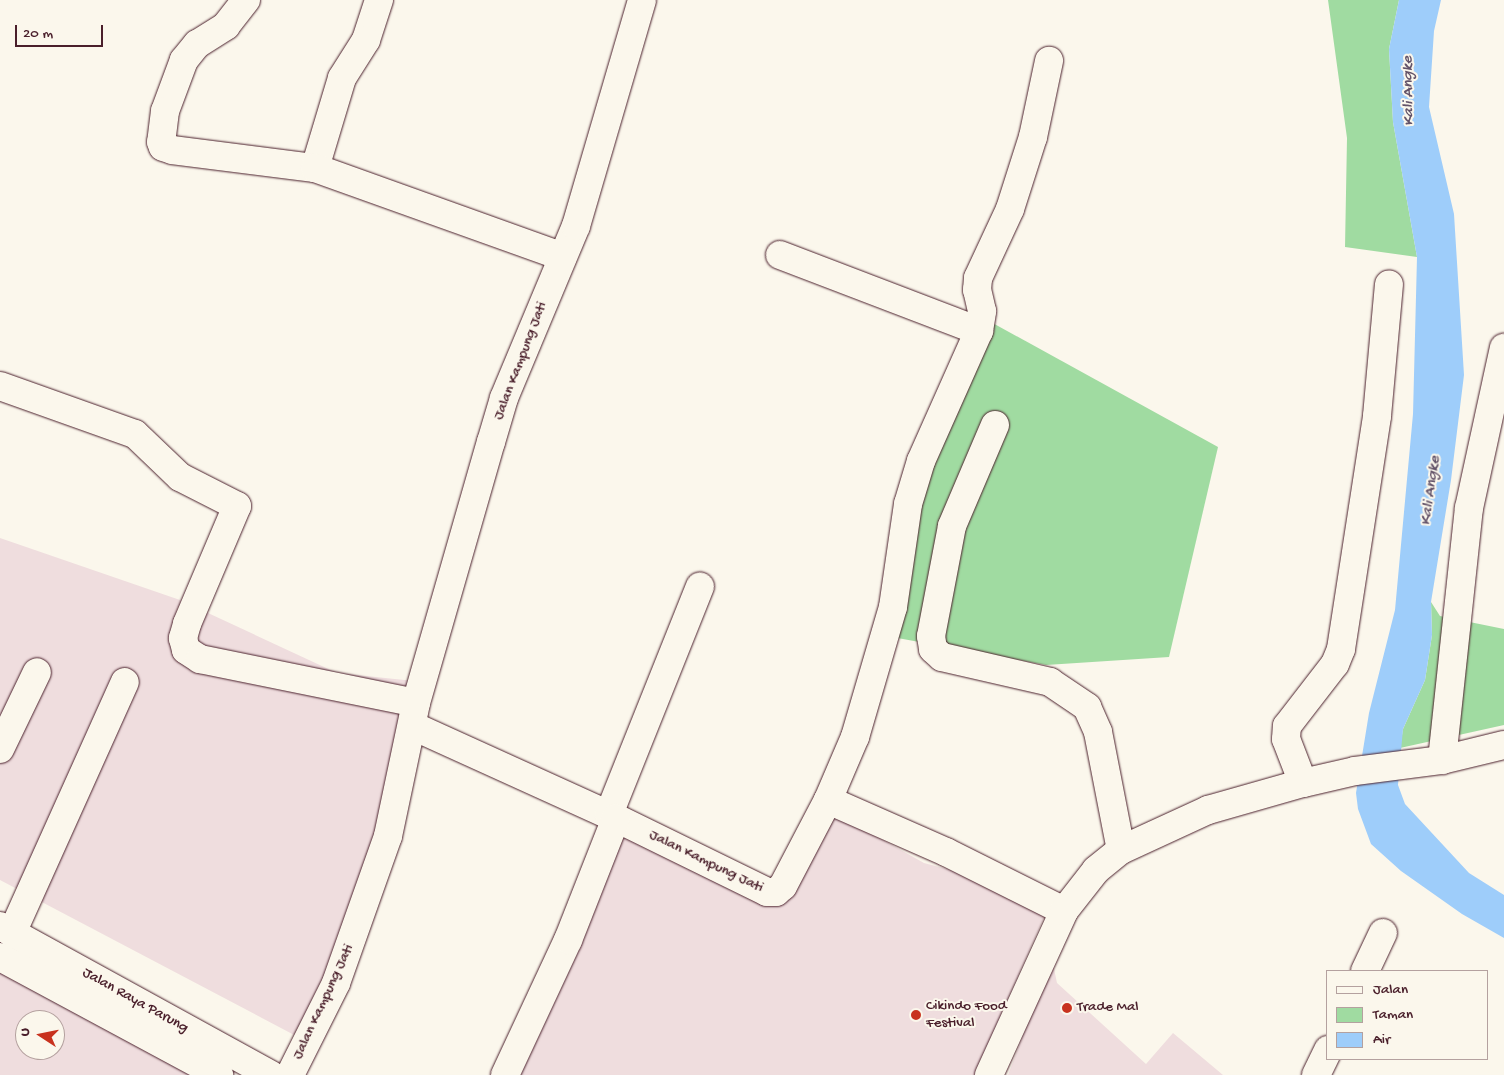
<!DOCTYPE html>
<html>
<head>
<meta charset="utf-8">
<style>
	body { margin:0 }
	#map { position:relative; width:1504px; height:1075px; overflow:hidden; background:#fbf7ec; font-family:"Gochi Hand",sans-serif }
	div>[style] { position:absolute }
	[style*='--x'] { left:calc(var(--x)*1px); top:calc(var(--y)*1px); width:calc(var(--w)*1px); rotate:calc(var(--a)*1deg) }
	.built>* { inset:0; background:#efddde }
	.green>* { inset:0; background:#a0dba1 }
	.water>* { inset:0; background:#9ecdfa }
	.roads { filter:drop-shadow(0 0 1px #4a1f2b) drop-shadow(0 0 1px #4a1f2b) }
	.minor>* { height:28px; margin:-14px; padding:0 14px; transform-origin:14px; border-radius:14px; background:#fbf7ec }
	.highway>* { height:28px; margin:-14px; padding:0 14px; transform-origin:14px; border-radius:14px; background:#fbf7ec }
	.dots>* { width:14px; height:14px; translate:-50% -50%; box-sizing:border-box; border:2px solid #fbf7ec; border-radius:50% }
	span { translate:-50% -50%; white-space:nowrap; text-align:center; line-height:1.15; -webkit-text-stroke:4px #fbf7ec; paint-order:stroke }
	.street-label { font-size:15px; color:#4a1f2b }
	.poi-label { font-size:15px; color:#4a1f2b }
	.left { translate:0 -50%; text-align:left }
	.water-label { font-size:16px; color:#635369; font-style:italic }
	.legend { position:absolute; left:1326px; top:970px; width:162px; height:90px; box-sizing:border-box; background:#fbf7ec; border:1px solid #b4a19f; margin:0; padding:6px 9px; list-style:none; font-size:15px; color:#4a1f2b }
	.legend li { display:flex; align-items:center; gap:10px; height:25px }
	.legend b { width:25px; border:1px solid #b4a19f }
	.north { position:absolute; left:15px; top:1010px; width:50px; height:50px; box-sizing:border-box; background:#fbf7ec; border:1px solid #b4a19f; border-radius:50%; rotate:281deg; font-size:14px; font-weight:700; line-height:20px; text-align:center; color:#4a1f2b }
	.north::after { content:''; display:block; margin:auto; width:18px; height:22px; background:#c8321e; clip-path:polygon(50% 0,100% 100%,50% 72%,0 100%) }
	.scale { position:absolute; left:15px; top:25px; width:88px; height:22px; box-sizing:border-box; border:2px solid #4a1f2b; border-top:0; padding-left:6px; font-size:15px; line-height:18px; white-space:nowrap; color:#4a1f2b; -webkit-text-stroke:4px #fbf7ec; paint-order:stroke }
</style>
</head>
<body>
<div id="map">
	<div class="built">
		<i style="clip-path:polygon(0 538px,180px 600px,337px 673px,414px 681px,360px 921px,298px 1037px,0 880px)"></i>
		<i style="clip-path:polygon(833px 812px,924px 863px,1053px 897px,974px 1075px,508px 1075px,618px 826px,769px 900px)"></i>
		<i style="clip-path:polygon(1052px 959px,1057px 983px,1146px 1064px,1173px 1033px,1223px 1075px,1008px 1075px)"></i>
		<i style="clip-path:polygon(evenodd,0 961px,211px 1075px,0 1075px,0 961px,25px 1020px,55px 1020px,55px 1050px,25px 1050px,25px 1020px)"></i>
	</div>
	<div class="green">
		<i style="clip-path:polygon(1328px 0,1399px 0,1389px 49px,1393px 122px,1417px 257px,1345px 247px,1347px 138px)"></i>
		<i style="clip-path:polygon(989px 321px,1218px 447px,1169px 657px,1046px 665px,892px 637px,918px 496px)"></i>
		<i style="clip-path:polygon(1431px 602px,1440px 616px,1504px 629px,1504px 725px,1400px 748px,1403px 729px,1425px 680px,1432px 635px)"></i>
	</div>
	<div class="water">
		<i style="clip-path:polygon(1399px 0,1441px 0,1434px 31px,1429px 107px,1454px 214px,1464px 375px,1451px 480px,1431px 602px,1432px 635px,1425px 680px,1403px 729px,1398px 785px,1405px 804px,1469px 873px,1504px 895px,1504px 938px,1462px 914px,1401px 871px,1371px 844px,1358px 809px,1356px 793px,1369px 713px,1395px 610px,1413px 414px,1417px 257px,1393px 122px,1389px 49px)"></i>
	</div>
	<div class="roads">
		<div class="minor">
			<i style="--x:246;--y:0;--w:33;--a:128"></i>
			<i style="--x:226;--y:26;--w:34;--a:148"></i>
			<i style="--x:197;--y:44;--w:21;--a:129"></i>
			<i style="--x:184;--y:60;--w:54;--a:110.4"></i>
			<i style="--x:165;--y:111;--w:31;--a:97"></i>
			<i style="--x:161;--y:142;--w:5;--a:68"></i>
			<i style="--x:163;--y:147;--w:9;--a:18"></i>
			<i style="--x:172;--y:150;--w:144;--a:7.2"></i>
			<i style="--x:379;--y:0;--w:42;--a:108"></i>
			<i style="--x:366;--y:40;--w:45;--a:122.3"></i>
			<i style="--x:342;--y:78;--w:94;--a:106.7"></i>
			<i style="--x:315;--y:168;--w:263;--a:19.7"></i>
			<i style="--x:780;--y:255;--w:213;--a:20.9"></i>
			<i style="--x:0;--y:386;--w:143;--a:19.6"></i>
			<i style="--x:135;--y:434;--w:62;--a:43.7"></i>
			<i style="--x:180;--y:477;--w:64;--a:27"></i>
			<i style="--x:237;--y:506;--w:128;--a:113"></i>
			<i style="--x:187;--y:624;--w:15;--a:106"></i>
			<i style="--x:183;--y:638;--w:12;--a:76"></i>
			<i style="--x:186;--y:650;--w:17;--a:33"></i>
			<i style="--x:200;--y:659;--w:220;--a:11.5"></i>
			<i style="--x:995;--y:425;--w:110;--a:113.1"></i>
			<i style="--x:952;--y:526;--w:112;--a:100.8"></i>
			<i style="--x:931;--y:636;--w:13;--a:81"></i>
			<i style="--x:933;--y:649;--w:12;--a:42"></i>
			<i style="--x:942;--y:657;--w:111;--a:13"></i>
			<i style="--x:1050;--y:682;--w:45;--a:34"></i>
			<i style="--x:1087;--y:707;--w:27;--a:66"></i>
			<i style="--x:1098;--y:732;--w:120;--a:79"></i>
			<i style="--x:413;--y:726;--w:223;--a:24.4"></i>
			<i style="--x:616;--y:818;--w:168;--a:26.1"></i>
			<i style="--x:767;--y:892;--w:9;--a:0"></i>
			<i style="--x:776;--y:892;--w:9;--a:-41"></i>
			<i style="--x:783;--y:886;--w:97;--a:-62.4"></i>
			<i style="--x:828;--y:800;--w:129;--a:23.8"></i>
			<i style="--x:946;--y:852;--w:132;--a:26.6"></i>
			<i style="--x:0;--y:749;--w:85;--a:-64.3"></i>
			<i style="--x:1442;--y:760;--w:253;--a:-83.9"></i>
			<i style="--x:1469;--y:508;--w:164;--a:-77.7"></i>
			<i style="--x:1303;--y:783;--w:47;--a:-111.1"></i>
			<i style="--x:1286;--y:739;--w:13;--a:-86"></i>
			<i style="--x:1287;--y:726;--w:78;--a:-52.3"></i>
			<i style="--x:1335;--y:664;--w:16;--a:-68"></i>
			<i style="--x:1341;--y:649;--w:236;--a:-81.2"></i>
			<i style="--x:1377;--y:416;--w:132;--a:-84.8"></i>
			<i style="--x:828;--y:800;--w:69;--a:-66.8"></i>
			<i style="--x:855;--y:737;--w:135;--a:-73.7"></i>
			<i style="--x:893;--y:607;--w:104;--a:-81.7"></i>
			<i style="--x:908;--y:504;--w:45;--a:-73.2"></i>
			<i style="--x:921;--y:461;--w:142;--a:-66"></i>
			<i style="--x:979;--y:331;--w:20;--a:-81"></i>
			<i style="--x:982;--y:311;--w:22;--a:-103"></i>
			<i style="--x:977;--y:290;--w:12;--a:-85"></i>
			<i style="--x:978;--y:278;--w:76;--a:-65.1"></i>
			<i style="--x:1010;--y:209;--w:76;--a:-72.3"></i>
			<i style="--x:1033;--y:137;--w:78;--a:-78.1"></i>
			<i style="--x:609;--y:814;--w:245;--a:-68.2"></i>
			<i style="--x:12;--y:933;--w:275;--a:-65.8"></i>
			<i style="--x:1365;--y:971;--w:42;--a:-64.7"></i>
			<i style="--x:290;--y:1075;--w:103;--a:-63.4"></i>
			<i style="--x:336;--y:983;--w:156;--a:-70.5"></i>
			<i style="--x:388;--y:836;--w:136;--a:-78.1"></i>
			<i style="--x:416;--y:703;--w:272;--a:-74"></i>
			<i style="--x:491;--y:442;--w:46;--a:-73.5"></i>
			<i style="--x:504;--y:398;--w:186;--a:-67.3"></i>
			<i style="--x:576;--y:226;--w:235;--a:-73.7"></i>
			<i style="--x:505;--y:1075;--w:149;--a:-65"></i>
			<i style="--x:568;--y:940;--w:131;--a:-68.5"></i>
			<i style="--x:989;--y:1075;--w:180;--a:-65.4"></i>
			<i style="--x:1064;--y:911;--w:52;--a:-52"></i>
			<i style="--x:1096;--y:870;--w:32;--a:-39"></i>
			<i style="--x:1121;--y:850;--w:96;--a:-24.7"></i>
			<i style="--x:1208;--y:810;--w:99;--a:-15.9"></i>
			<i style="--x:1303;--y:783;--w:53;--a:-13"></i>
			<i style="--x:1355;--y:771;--w:88;--a:-7.2"></i>
			<i style="--x:1442;--y:760;--w:64;--a:-13.6"></i>
			<i style="--x:1316;--y:1075;--w:28;--a:-64"></i>
		</div>
		<div class="highway">
			<i style="--x:0;--y:926;--w:309;--a:28.8"></i>
			<i style="--x:0;--y:957;--w:249;--a:28.3"></i>
		</div>
	</div>
	<div class="dots">
		<i style="left:1067px;top:1008px;background:#c8321e"></i>
		<i style="left:916px;top:1015px;background:#c8321e"></i>
	</div>
	<div class="street-label">
		<span style="left:521px;top:361px;rotate:-69deg">Jalan Kampung Jati</span>
		<span style="left:706px;top:862px;rotate:26deg">Jalan Kampung Jati</span>
		<span style="left:135px;top:1001px;rotate:29deg">Jalan Raya Parung</span>
		<span style="left:324px;top:1002px;rotate:-65deg">Jalan Kampung Jati</span>
	</div>
	<div class="poi-label">
		<span class="left" style="left:926px;top:1015px">Cikindo Food<br>Festival</span>
		<span class="left" style="left:1077px;top:1008px">Trade Mal</span>
	</div>
	<div class="water-label">
		<span style="left:1410px;top:91px;rotate:-91deg">Kali Angke</span>
		<span style="left:1432px;top:491px;rotate:-82deg">Kali Angke</span>
	</div>
	<ul class="legend">
	<li><b style="height:6px;background:#fbf7ec"></b>Jalan</li>
	<li><b style="height:14px;background:#a0dba1"></b>Taman</li>
	<li><b style="height:14px;background:#9ecdfa"></b>Air</li>
	</ul>
	<div class="north">U</div>
	<div class="scale">20 m</div>
</div>
</body>
</html>
